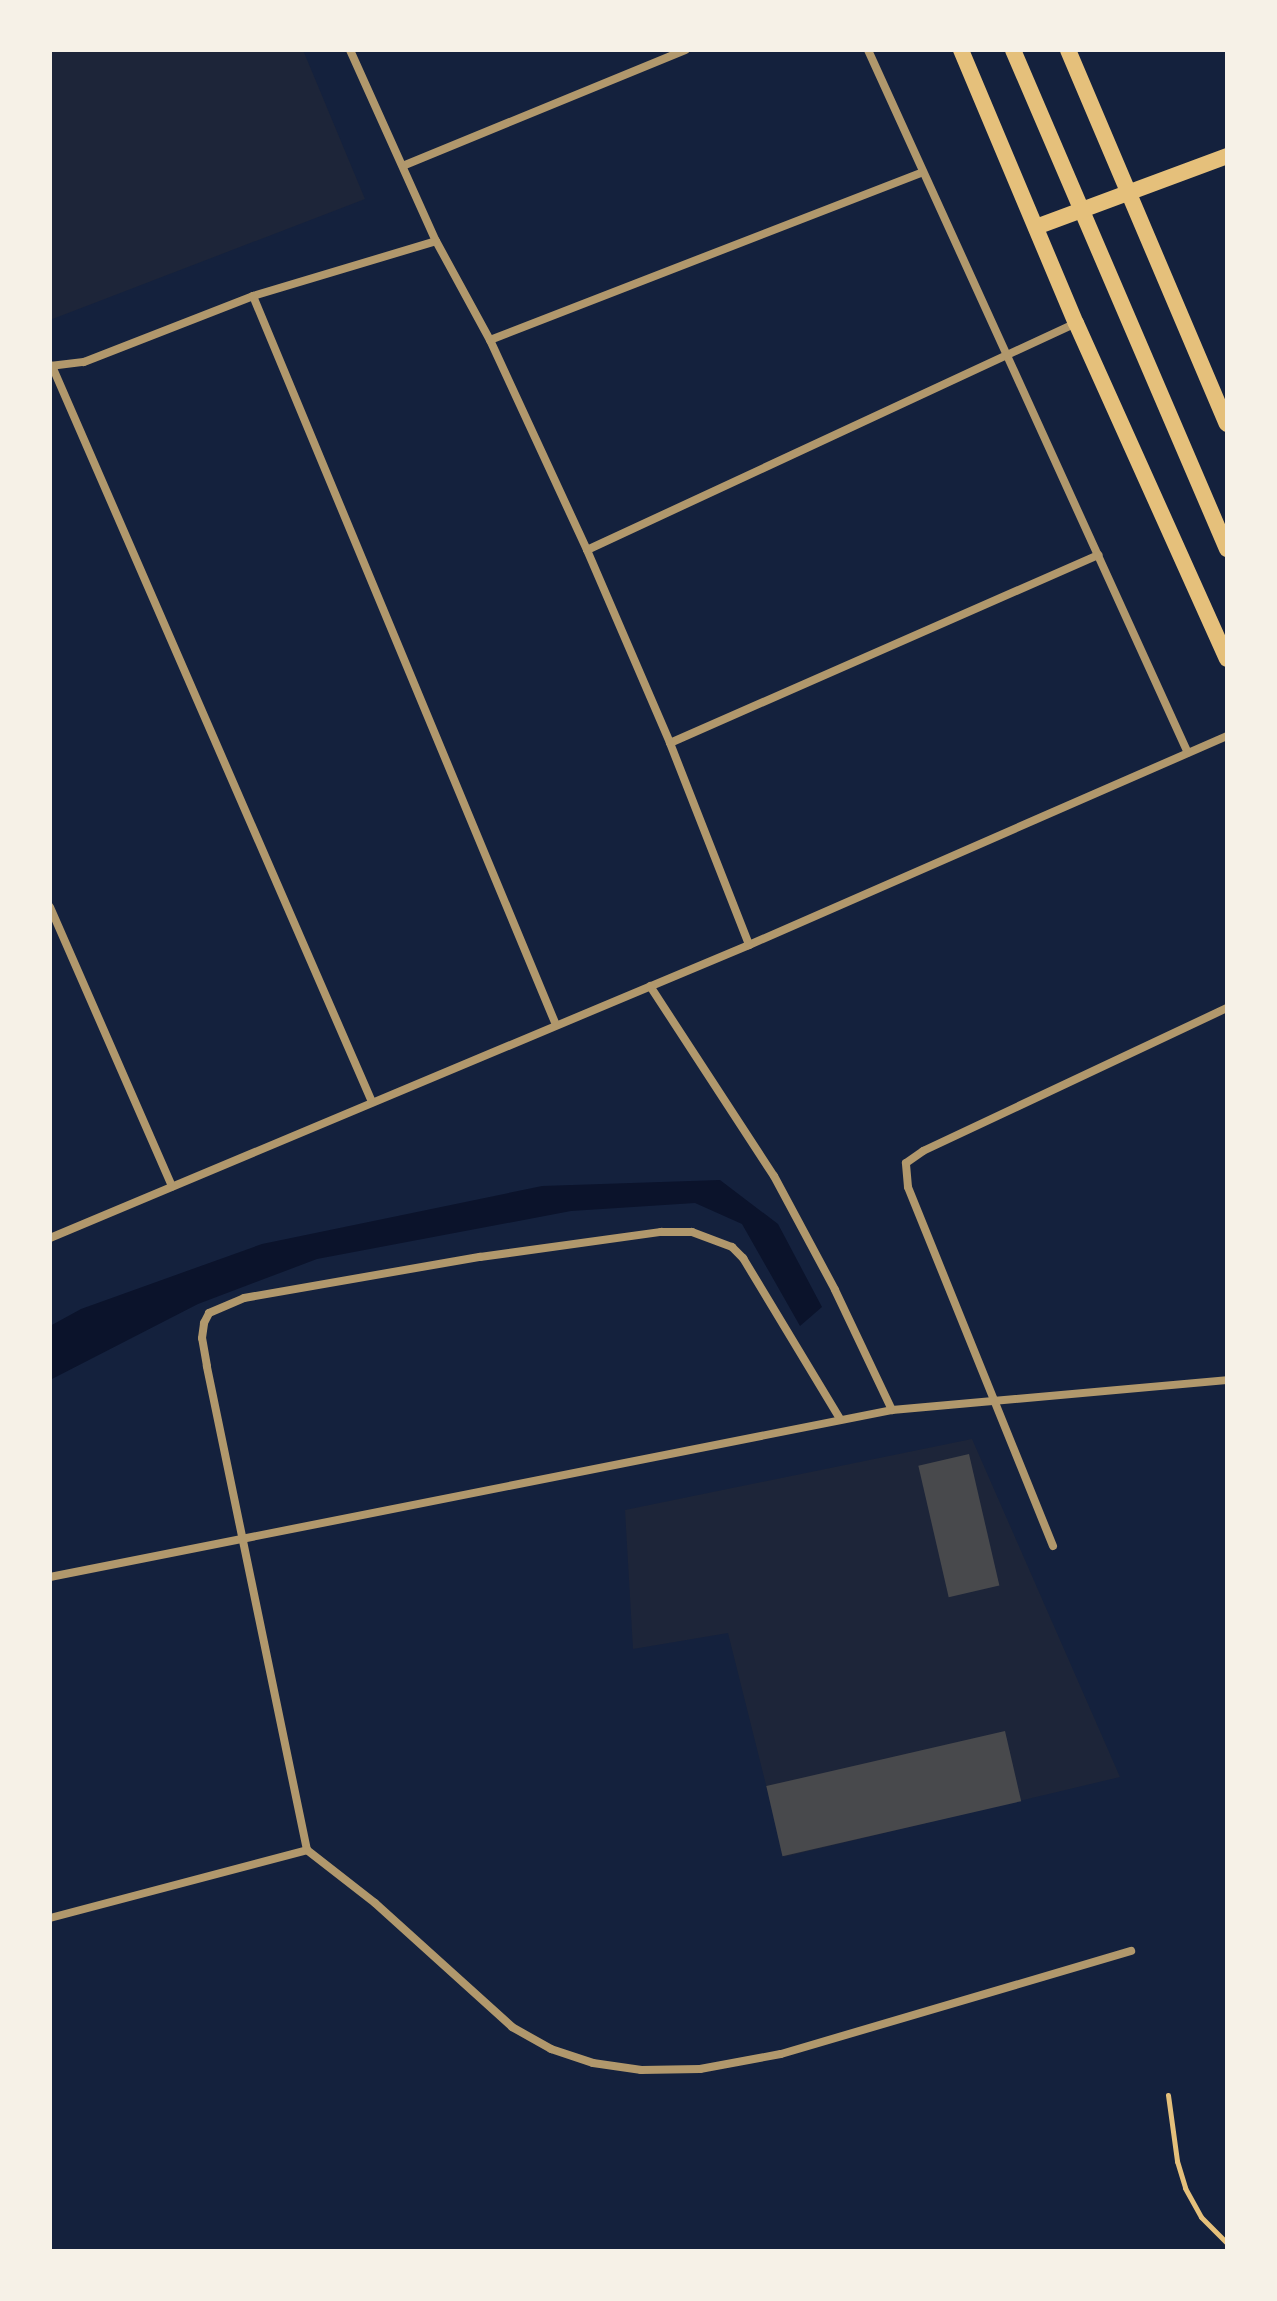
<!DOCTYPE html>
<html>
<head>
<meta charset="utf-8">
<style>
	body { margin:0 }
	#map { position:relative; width:1277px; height:2301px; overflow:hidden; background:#14213d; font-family:Signika,sans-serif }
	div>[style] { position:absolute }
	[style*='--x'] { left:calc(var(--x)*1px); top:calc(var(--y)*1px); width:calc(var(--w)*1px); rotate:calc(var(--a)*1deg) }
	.green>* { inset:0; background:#1d2539 }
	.water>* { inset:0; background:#0b132b }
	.building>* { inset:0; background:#48494c; transform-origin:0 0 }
	.path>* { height:5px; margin:-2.5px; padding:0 2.5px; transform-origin:2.5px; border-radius:2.5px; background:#e5c07b }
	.minor>* { height:8px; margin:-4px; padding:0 4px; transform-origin:4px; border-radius:4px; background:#b1986c }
	.secondary>* { height:16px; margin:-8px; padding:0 8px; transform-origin:8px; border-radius:8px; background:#e5c07b }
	span { translate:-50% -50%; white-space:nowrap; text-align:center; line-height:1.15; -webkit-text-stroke:8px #f6f1e7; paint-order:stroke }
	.frame { position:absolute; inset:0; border:52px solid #f6f1e7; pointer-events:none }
</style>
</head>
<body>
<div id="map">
	<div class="green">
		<i style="clip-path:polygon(50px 50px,303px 50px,365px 199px,50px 320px)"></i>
		<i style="clip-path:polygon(972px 1439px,1120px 1777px,784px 1857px,728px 1633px,633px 1649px,625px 1510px)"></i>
	</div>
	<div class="water">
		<i style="clip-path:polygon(720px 1180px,778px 1224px,822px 1307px,800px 1326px,742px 1224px,695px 1203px,571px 1211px,317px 1259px,198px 1304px,50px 1380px,50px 1326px,81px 1309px,262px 1244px,542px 1186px)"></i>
	</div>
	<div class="building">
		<i style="left:969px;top:1454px;width:135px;height:52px;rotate:77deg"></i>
		<i style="left:1005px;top:1731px;width:72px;height:245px;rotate:77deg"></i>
	</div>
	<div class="path">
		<i style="--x:1168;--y:2095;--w:67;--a:82.2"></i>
		<i style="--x:1177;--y:2161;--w:28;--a:73"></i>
		<i style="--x:1185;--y:2188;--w:33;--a:61"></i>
		<i style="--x:1201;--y:2217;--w:37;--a:45"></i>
	</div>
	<div class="minor">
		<i style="--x:350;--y:50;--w:209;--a:65.8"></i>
		<i style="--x:436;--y:241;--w:113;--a:61.4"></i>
		<i style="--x:490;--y:340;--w:231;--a:65.2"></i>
		<i style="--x:587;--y:550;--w:210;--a:66.7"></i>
		<i style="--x:670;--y:743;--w:217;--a:68.6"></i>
		<i style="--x:868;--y:50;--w:772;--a:65.53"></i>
		<i style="--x:405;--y:165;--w:303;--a:-22.3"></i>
		<i style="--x:253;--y:296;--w:789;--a:67.43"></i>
		<i style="--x:490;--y:340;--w:462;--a:-21.2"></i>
		<i style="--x:50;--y:366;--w:34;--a:-7"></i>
		<i style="--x:84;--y:362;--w:181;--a:-21.3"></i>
		<i style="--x:253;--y:296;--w:191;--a:-16.7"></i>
		<i style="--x:52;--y:366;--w:803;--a:66.5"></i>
		<i style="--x:587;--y:550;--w:539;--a:-24.9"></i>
		<i style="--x:670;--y:743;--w:468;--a:-23.7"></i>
		<i style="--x:50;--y:907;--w:305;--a:66.4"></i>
		<i style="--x:650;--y:986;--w:227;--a:56.9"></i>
		<i style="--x:774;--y:1176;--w:129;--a:61.8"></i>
		<i style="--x:835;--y:1290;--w:133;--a:64.6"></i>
		<i style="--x:50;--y:1238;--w:758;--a:-22.74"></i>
		<i style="--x:749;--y:945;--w:522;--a:-23.62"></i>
		<i style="--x:1053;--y:1546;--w:387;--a:-112"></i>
		<i style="--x:908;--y:1187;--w:24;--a:-95"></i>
		<i style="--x:906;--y:1163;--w:21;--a:-35"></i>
		<i style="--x:923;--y:1151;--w:336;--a:-25.2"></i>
		<i style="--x:50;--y:1577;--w:858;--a:-11.22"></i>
		<i style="--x:892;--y:1410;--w:336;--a:-5.1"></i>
		<i style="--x:307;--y:1850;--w:494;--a:-101.7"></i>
		<i style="--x:207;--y:1366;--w:28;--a:-100"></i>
		<i style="--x:202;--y:1338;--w:15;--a:-82"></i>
		<i style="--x:204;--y:1323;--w:11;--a:-63"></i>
		<i style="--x:209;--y:1313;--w:38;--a:-23"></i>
		<i style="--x:244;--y:1298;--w:240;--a:-9.9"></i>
		<i style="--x:480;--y:1257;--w:183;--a:-7.9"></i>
		<i style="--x:661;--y:1232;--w:31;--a:0"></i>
		<i style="--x:692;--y:1232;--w:43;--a:20.6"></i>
		<i style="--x:732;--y:1247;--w:16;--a:45"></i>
		<i style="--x:743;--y:1258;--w:188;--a:58.9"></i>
		<i style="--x:307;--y:1850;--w:86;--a:37.9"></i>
		<i style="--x:375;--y:1903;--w:185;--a:42.1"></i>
		<i style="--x:512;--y:2027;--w:45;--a:29.4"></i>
		<i style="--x:551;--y:2049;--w:44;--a:18.4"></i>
		<i style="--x:593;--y:2063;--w:49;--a:8.3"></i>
		<i style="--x:641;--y:2070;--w:59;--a:-1"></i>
		<i style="--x:700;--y:2069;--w:82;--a:-10.5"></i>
		<i style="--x:781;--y:2054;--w:365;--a:-16.4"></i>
		<i style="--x:50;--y:1918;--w:266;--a:-14.8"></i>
	</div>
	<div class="secondary">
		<i style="--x:961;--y:50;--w:296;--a:67.2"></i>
		<i style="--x:1076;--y:323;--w:368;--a:65.8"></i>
		<i style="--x:1013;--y:50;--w:543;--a:66.79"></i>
		<i style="--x:1068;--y:50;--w:406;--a:67"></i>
		<i style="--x:1036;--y:227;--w:204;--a:-20.4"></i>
	</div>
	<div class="frame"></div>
</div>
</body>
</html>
